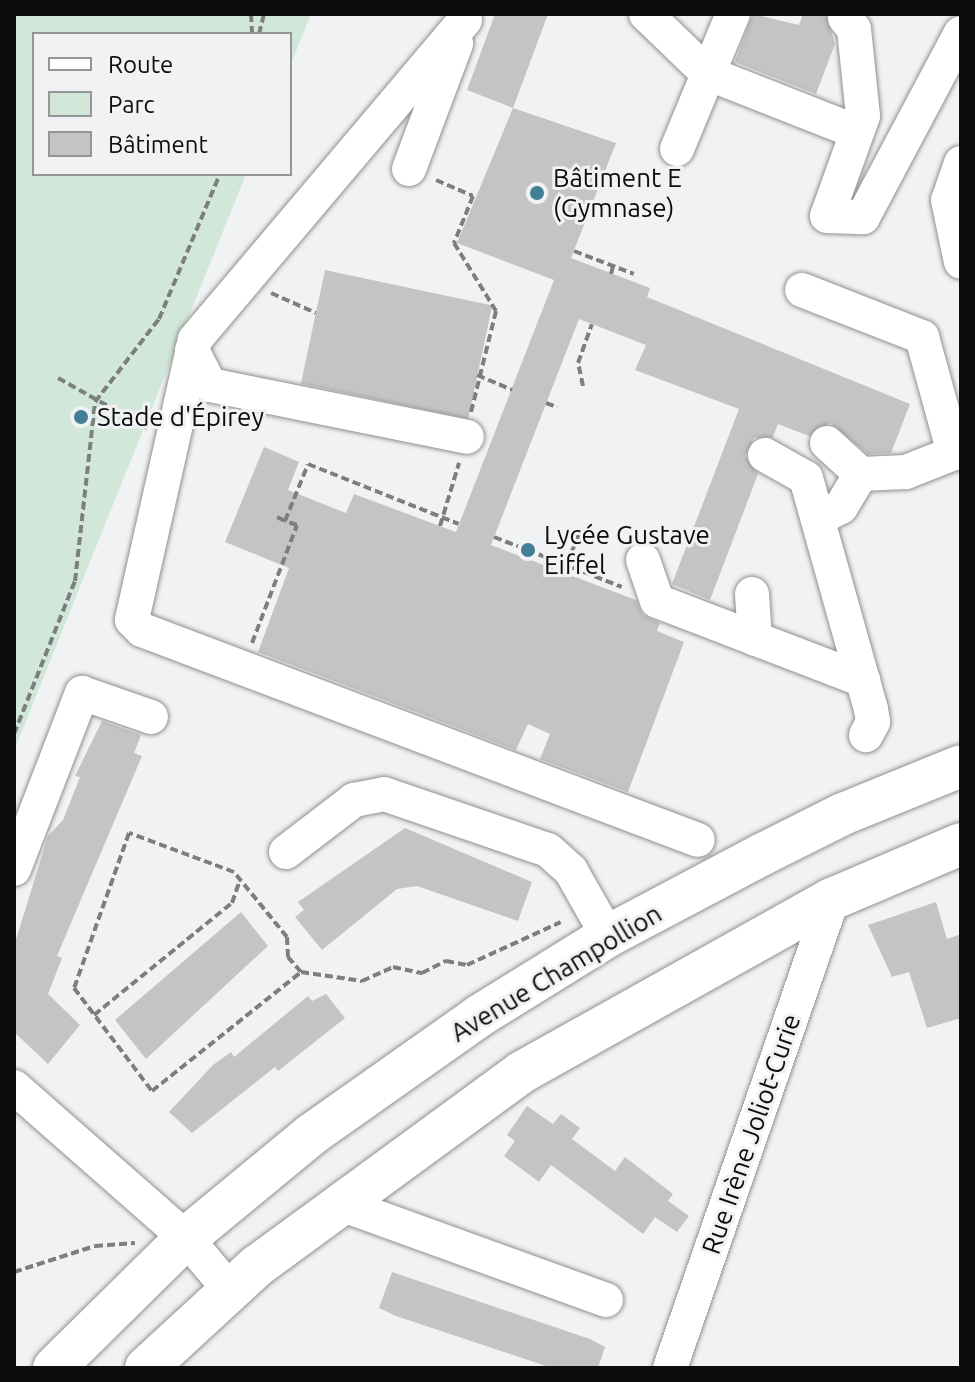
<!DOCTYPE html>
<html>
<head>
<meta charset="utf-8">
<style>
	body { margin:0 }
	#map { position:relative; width:975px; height:1382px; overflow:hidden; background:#f1f2f3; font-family:Ubuntu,sans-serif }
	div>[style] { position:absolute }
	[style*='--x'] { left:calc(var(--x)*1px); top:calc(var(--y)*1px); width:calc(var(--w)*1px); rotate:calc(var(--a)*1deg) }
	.green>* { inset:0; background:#d0e7d9 }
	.building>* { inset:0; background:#c5c4c5; transform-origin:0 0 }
	.path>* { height:4px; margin-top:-2px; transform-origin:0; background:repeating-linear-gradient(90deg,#7d7e7f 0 8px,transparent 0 12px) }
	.roads { filter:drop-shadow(0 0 2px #909091) drop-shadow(0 0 2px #909091) }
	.minor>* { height:34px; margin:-17px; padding:0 17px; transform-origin:17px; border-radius:17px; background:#fff }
	.major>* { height:42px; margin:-21px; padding:0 21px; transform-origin:21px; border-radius:21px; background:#fff }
	.dots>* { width:22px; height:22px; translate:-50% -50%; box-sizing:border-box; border:4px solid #f1f2f3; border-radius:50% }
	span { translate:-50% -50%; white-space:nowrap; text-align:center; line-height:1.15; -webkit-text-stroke:6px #f1f2f3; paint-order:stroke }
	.poi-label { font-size:26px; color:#0d0d0e }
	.left { translate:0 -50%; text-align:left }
	.street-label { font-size:26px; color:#0d0d0e }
	.frame { position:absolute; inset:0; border:16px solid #0d0d0e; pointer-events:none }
	.legend { position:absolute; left:32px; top:32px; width:260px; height:144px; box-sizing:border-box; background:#f1f2f3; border:2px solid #969697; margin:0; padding:10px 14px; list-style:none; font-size:24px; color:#0d0d0e }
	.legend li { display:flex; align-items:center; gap:16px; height:40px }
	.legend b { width:40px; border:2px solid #969697 }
</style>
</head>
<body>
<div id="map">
	<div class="green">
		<i style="clip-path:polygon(14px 14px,311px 14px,290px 66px,290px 34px,34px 34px,34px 174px,246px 174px,14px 751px)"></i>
	</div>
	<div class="building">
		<i style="clip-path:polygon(495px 14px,548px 14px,513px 108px,467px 90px)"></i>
		<i style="clip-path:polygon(753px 14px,799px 25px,803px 14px,826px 14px,835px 44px,816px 94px,735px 62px)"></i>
		<i style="clip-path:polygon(513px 108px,616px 143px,571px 258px,650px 288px,647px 297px,910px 404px,891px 453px,868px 454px,830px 423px,809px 436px,778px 424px,773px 437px,754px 438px,745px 456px,758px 474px,710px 600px,672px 584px,739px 409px,635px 370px,646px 345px,579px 319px,491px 545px,636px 600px,643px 615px,660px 623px,657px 631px,684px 642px,628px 792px,540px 759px,550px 734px,528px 724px,516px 750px,258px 652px,289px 568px,225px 542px,264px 447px,299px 462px,288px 490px,346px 513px,354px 494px,456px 532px,554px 280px,457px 243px)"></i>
		<i style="left:325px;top:270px;width:171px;height:116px;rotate:12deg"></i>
		<i style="clip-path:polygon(102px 721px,141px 735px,134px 753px,142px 756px,57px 956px,62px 958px,48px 994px,80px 1025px,48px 1064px,14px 1032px,14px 946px,48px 836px,63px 820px,80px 777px,75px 776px)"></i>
		<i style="clip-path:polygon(405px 828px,532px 882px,518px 921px,417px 886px,397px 889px,322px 950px,295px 917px,304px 910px,298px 902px)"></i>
		<i style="clip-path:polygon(936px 902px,947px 939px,961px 934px,961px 1018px,927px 1028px,909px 972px,892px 977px,868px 925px)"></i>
		<i style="clip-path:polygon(241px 912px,268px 946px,146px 1059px,115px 1020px)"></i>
		<i style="clip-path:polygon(326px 994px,345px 1018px,278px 1071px,275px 1067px,192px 1133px,169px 1112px,213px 1065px,231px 1052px,234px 1057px,308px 996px,312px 1001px)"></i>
		<i style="clip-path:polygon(527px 1106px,553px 1124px,561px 1114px,580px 1128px,572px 1139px,615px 1171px,625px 1157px,673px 1194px,668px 1201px,689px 1216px,677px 1232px,655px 1217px,643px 1234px,551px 1165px,539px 1182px,504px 1156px,515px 1141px,507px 1135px)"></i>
		<i style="clip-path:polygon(392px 1272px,590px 1339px,605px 1347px,598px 1368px,552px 1368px,396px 1316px,379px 1308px)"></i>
	</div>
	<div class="path">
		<i style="--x:251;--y:14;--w:20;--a:87"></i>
		<i style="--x:259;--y:34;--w:21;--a:-76"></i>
		<i style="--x:436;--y:180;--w:40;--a:23.4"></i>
		<i style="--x:473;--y:196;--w:51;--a:112"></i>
		<i style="--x:454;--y:243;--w:80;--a:58.3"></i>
		<i style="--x:496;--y:311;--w:104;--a:103.9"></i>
		<i style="--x:574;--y:251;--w:64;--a:21"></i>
		<i style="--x:611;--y:274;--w:8;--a:-76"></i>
		<i style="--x:271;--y:293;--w:49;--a:24"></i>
		<i style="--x:477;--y:375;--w:38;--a:23"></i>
		<i style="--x:58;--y:378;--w:102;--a:29.3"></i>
		<i style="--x:583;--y:386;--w:24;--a:-102"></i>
		<i style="--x:578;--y:363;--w:41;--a:-70.3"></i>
		<i style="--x:546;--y:403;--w:12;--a:20"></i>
		<i style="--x:277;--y:517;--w:9;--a:27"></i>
		<i style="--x:285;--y:521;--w:61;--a:-68"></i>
		<i style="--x:308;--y:464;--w:162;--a:21.7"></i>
		<i style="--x:440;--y:526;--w:66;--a:-73.2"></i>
		<i style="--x:494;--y:537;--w:137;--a:21.3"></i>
		<i style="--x:563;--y:573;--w:42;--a:-67.7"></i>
		<i style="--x:252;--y:643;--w:126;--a:-69.1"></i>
		<i style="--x:297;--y:525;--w:13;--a:-162"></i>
		<i style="--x:14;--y:734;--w:165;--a:-68.3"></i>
		<i style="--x:75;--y:581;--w:180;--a:-83.6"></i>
		<i style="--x:95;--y:402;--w:105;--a:-52.4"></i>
		<i style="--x:159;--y:319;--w:157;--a:-67.2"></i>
		<i style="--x:301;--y:972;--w:20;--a:-131"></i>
		<i style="--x:288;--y:957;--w:20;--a:-93"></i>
		<i style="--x:287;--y:937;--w:84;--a:-129.2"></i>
		<i style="--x:234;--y:872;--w:112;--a:-159.6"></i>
		<i style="--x:129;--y:833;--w:164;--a:109.5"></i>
		<i style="--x:74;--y:988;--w:129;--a:52.9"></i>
		<i style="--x:152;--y:1091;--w:191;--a:-38.6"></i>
		<i style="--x:301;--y:972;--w:62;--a:8.4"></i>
		<i style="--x:362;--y:981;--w:34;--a:-24"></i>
		<i style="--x:393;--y:967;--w:30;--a:12"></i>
		<i style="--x:422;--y:973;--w:27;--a:-27"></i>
		<i style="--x:446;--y:961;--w:21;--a:11"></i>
		<i style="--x:467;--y:965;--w:103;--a:-24.6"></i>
		<i style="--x:94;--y:1015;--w:178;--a:-39.1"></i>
		<i style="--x:232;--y:903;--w:24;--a:-71"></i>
		<i style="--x:14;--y:1272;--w:85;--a:-17.8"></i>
		<i style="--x:95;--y:1246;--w:40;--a:-4.3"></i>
	</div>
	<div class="roads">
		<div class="minor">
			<i style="--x:646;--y:14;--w:85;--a:44"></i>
			<i style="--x:707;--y:73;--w:161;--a:21.5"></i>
			<i style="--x:845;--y:18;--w:14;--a:51"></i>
			<i style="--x:854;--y:29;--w:87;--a:84.1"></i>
			<i style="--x:863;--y:116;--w:106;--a:109.8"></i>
			<i style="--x:827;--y:216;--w:36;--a:2"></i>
			<i style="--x:863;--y:217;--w:208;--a:-62"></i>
			<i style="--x:465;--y:20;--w:419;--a:130.2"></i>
			<i style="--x:195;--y:340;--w:287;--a:102.7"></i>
			<i style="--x:132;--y:620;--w:14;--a:45"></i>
			<i style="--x:142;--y:630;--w:594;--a:20.69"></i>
			<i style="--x:677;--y:149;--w:146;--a:-67.5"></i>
			<i style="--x:961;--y:163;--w:39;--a:109"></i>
			<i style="--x:948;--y:200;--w:63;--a:78.2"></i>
			<i style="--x:409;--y:169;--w:134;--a:-69.4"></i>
			<i style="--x:802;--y:290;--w:129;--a:21.4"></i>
			<i style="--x:922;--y:337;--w:120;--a:74.6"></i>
			<i style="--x:954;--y:453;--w:7;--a:0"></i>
			<i style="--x:192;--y:350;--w:39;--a:63"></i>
			<i style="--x:210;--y:385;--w:262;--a:11.4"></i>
			<i style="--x:827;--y:443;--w:46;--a:42.4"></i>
			<i style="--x:765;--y:455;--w:47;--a:29.3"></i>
			<i style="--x:806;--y:478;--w:240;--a:74.3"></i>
			<i style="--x:871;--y:709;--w:13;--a:81"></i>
			<i style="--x:873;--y:722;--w:15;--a:118"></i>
			<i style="--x:818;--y:519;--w:26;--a:-28"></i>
			<i style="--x:841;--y:507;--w:39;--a:-59"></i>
			<i style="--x:861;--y:474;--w:45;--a:-2.5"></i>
			<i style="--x:906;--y:472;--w:52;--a:-21.6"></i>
			<i style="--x:643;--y:560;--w:43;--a:71.1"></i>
			<i style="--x:657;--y:601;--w:221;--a:21"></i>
			<i style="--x:752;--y:594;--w:45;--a:86.2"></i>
			<i style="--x:286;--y:852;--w:86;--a:-37.4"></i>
			<i style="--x:354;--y:800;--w:31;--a:-11"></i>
			<i style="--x:384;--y:794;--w:173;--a:18.9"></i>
			<i style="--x:548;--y:850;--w:31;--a:42"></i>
			<i style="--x:571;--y:871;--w:75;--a:60.4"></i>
			<i style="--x:14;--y:869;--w:189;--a:-68.9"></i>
			<i style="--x:82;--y:693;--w:73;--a:19.2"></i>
			<i style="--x:14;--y:1087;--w:229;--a:41.3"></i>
			<i style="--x:186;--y:1238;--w:68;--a:49.8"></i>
			<i style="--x:338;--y:1203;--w:285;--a:19.9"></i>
			<i style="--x:670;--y:1368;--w:496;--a:-70.9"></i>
		</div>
		<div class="major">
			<i style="--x:54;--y:1368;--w:185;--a:-44.6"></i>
			<i style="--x:186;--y:1238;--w:163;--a:-39.5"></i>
			<i style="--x:312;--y:1134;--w:204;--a:-35.2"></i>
			<i style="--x:479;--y:1016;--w:152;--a:-31.8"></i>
			<i style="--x:608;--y:936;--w:175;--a:-27.9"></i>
			<i style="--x:763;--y:854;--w:89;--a:-26.6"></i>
			<i style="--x:843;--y:814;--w:127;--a:-22.1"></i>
			<i style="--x:146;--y:1368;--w:151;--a:-42.6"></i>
			<i style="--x:257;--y:1266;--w:328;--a:-36.2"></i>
			<i style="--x:522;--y:1072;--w:355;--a:-29.2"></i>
			<i style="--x:832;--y:899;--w:140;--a:-23.1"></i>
		</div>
	</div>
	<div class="dots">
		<i style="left:537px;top:193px;background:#427e95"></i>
		<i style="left:81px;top:417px;background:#427e95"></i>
		<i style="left:528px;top:550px;background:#427e95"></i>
	</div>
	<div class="poi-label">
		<span class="left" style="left:553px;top:193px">Bâtiment E<br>(Gymnase)</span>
		<span class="left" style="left:97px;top:417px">Stade d'Épirey</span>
		<span class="left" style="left:544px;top:550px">Lycée Gustave<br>Eiffel</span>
	</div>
	<div class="street-label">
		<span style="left:556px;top:973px;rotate:-31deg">Avenue Champollion</span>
		<span style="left:751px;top:1134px;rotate:-71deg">Rue Irène Joliot-Curie</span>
	</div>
	<div class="frame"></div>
	<ul class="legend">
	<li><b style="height:10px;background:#fff"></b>Route</li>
	<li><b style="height:22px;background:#d0e7d9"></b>Parc</li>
	<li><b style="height:22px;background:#c5c4c5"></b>Bâtiment</li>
	</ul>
</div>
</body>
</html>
